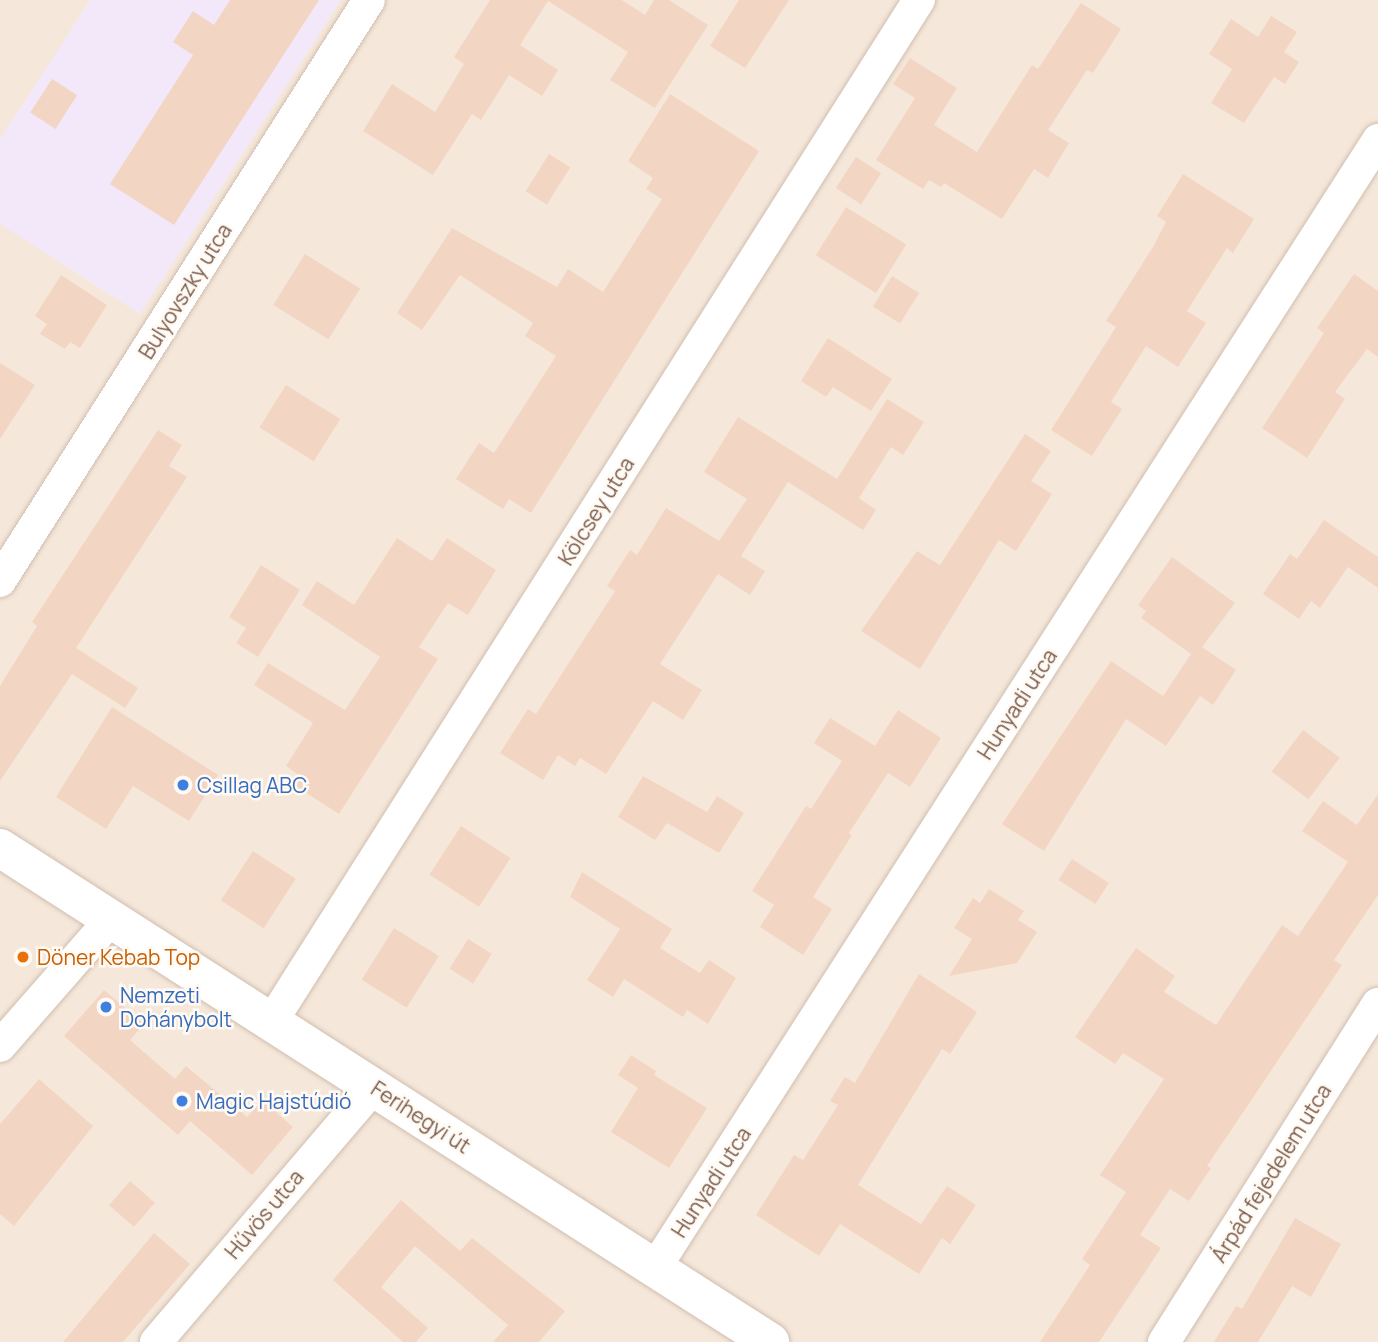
<!DOCTYPE html>
<html>
<head>
<meta charset="utf-8">
<style>
	body { margin:0 }
	#map { position:relative; width:1378px; height:1342px; overflow:hidden; background:#fdf6ec; font-family:Manrope,sans-serif }
	div>[style] { position:absolute }
	[style*='--x'] { left:calc(var(--x)*1px); top:calc(var(--y)*1px); width:calc(var(--w)*1px); rotate:calc(var(--a)*1deg) }
	.residential>* { inset:0; background:#f5e8da; transform-origin:0 0 }
	.education>* { inset:0; background:#f3e8fa }
	.building>* { inset:0; background:#f3d5c3; transform-origin:0 0 }
	.roads { filter:drop-shadow(0 0 2px #d1beb0) drop-shadow(0 0 2px #d1beb0) }
	.minor>* { height:32px; margin:-16px; padding:0 16px; transform-origin:16px; border-radius:16px; background:#fff }
	.secondary>* { height:38px; margin:-19px; padding:0 19px; transform-origin:19px; border-radius:19px; background:#fff }
	.dots>* { width:19px; height:19px; translate:-50% -50%; box-sizing:border-box; border:4px solid #fffaf3; border-radius:50% }
	span { translate:-50% -50%; white-space:nowrap; text-align:center; line-height:1.15; -webkit-text-stroke:5px #fffaf3; paint-order:stroke }
	.street-label { font-size:21px; color:#7a5c4d }
	.shop-label { font-size:21px; color:#366cbe }
	.left { translate:0 -50%; text-align:left }
	.food-label { font-size:21px; color:#c56008 }
</style>
</head>
<body>
<div id="map">
	<div class="residential">
		<i style="left:0;top:0;width:1378px;height:1342px"></i>
	</div>
	<div class="education">
		<i style="clip-path:polygon(90px 0,341px 0,140px 314px,0 224px,0 140px)"></i>
	</div>
	<div class="building">
		<i style="clip-path:polygon(230px 0,319px 0,174px 225px,110px 184px,193px 55px,173px 42px,193px 11px,214px 25px)"></i>
		<i style="clip-path:polygon(490px 0,622px 0,645px 15px,654px 0,669px 0,708px 25px,655px 108px,610px 80px,628px 52px,548px 1px,520px 45px,558px 70px,542px 96px,509px 75px,481px 120px,472px 114px,433px 175px,363px 131px,392px 84px,435px 112px,464px 64px,454px 57px)"></i>
		<i style="clip-path:polygon(739px 0,789px 0,745px 68px,710px 46px)"></i>
		<i style="clip-path:polygon(1081px 3px,1121px 29px,1093px 73px,1087px 70px,1048px 130px,1069px 143px,1048px 178px,1034px 169px,1002px 219px,944px 183px,941px 187px,929px 180px,923px 189px,876px 160px,915px 98px,893px 84px,910px 58px,957px 88px,934px 125px,977px 152px,1032px 65px,1038px 69px)"></i>
		<i style="clip-path:polygon(1271px 16px,1297px 32px,1284px 52px,1299px 62px,1285px 84px,1274px 77px,1244px 123px,1211px 103px,1232px 69px,1209px 54px,1231px 19px,1258px 37px)"></i>
		<i style="left:52px;top:79px;width:30px;height:40px;rotate:33deg"></i>
		<i style="clip-path:polygon(670px 94px,759px 151px,531px 513px,509px 499px,503px 509px,456px 479px,479px 443px,494px 453px,556px 356px,525px 336px,533px 323px,460px 275px,422px 330px,397px 313px,452px 228px,557px 287px,568px 269px,603px 292px,662px 199px,646px 189px,653px 178px,628px 161px)"></i>
		<i style="left:549px;top:154px;width:25px;height:44px;rotate:32deg"></i>
		<i style="left:856px;top:157px;width:30px;height:37px;rotate:33deg"></i>
		<i style="clip-path:polygon(1183px 174px,1254px 219px,1233px 253px,1227px 248px,1187px 311px,1206px 323px,1178px 367px,1146px 346px,1111px 402px,1122px 409px,1092px 456px,1051px 430px,1116px 327px,1106px 321px,1153px 247px,1166px 222px,1157px 216px)"></i>
		<i style="left:846px;top:207px;width:71px;height:57px;rotate:32deg"></i>
		<i style="left:305px;top:254px;width:65px;height:60px;rotate:32deg"></i>
		<i style="clip-path:polygon(1354px 274px,1378px 291px,1378px 357px,1367px 349px,1335px 392px,1345px 399px,1307px 458px,1262px 428px,1324px 333px,1317px 328px)"></i>
		<i style="clip-path:polygon(61px 275px,107px 305px,80px 348px,70px 342px,65px 349px,40px 334px,47px 324px,35px 316px)"></i>
		<i style="left:892px;top:276px;width:32px;height:36px;rotate:32deg"></i>
		<i style="clip-path:polygon(828px 338px,892px 379px,871px 411px,833px 387px,826px 397px,801px 381px)"></i>
		<i style="clip-path:polygon(0 363px,35px 385px,0 439px)"></i>
		<i style="left:286px;top:385px;width:64px;height:50px;rotate:32deg"></i>
		<i style="clip-path:polygon(887px 399px,924px 422px,903px 455px,891px 447px,859px 498px,876px 510px,863px 530px,788px 482px,741px 556px,765px 571px,750px 595px,718px 574px,660px 664px,702px 690px,683px 720px,653px 701px,606px 774px,580px 758px,575px 766px,558px 755px,543px 780px,500px 753px,528px 709px,536px 714px,615px 591px,607px 586px,630px 550px,637px 555px,666px 508px,719px 541px,747px 499px,704px 472px,738px 417px,837px 479px)"></i>
		<i style="clip-path:polygon(158px 430px,182px 445px,169px 466px,187px 477px,76px 648px,138px 688px,125px 708px,72px 674px,0 781px,0 686px,37px 626px,32px 622px)"></i>
		<i style="clip-path:polygon(1025px 434px,1051px 451px,1031px 481px,1052px 494px,1016px 551px,999px 540px,920px 669px,861px 631px,917px 551px,940px 565px)"></i>
		<i style="clip-path:polygon(1324px 520px,1378px 557px,1378px 588px,1348px 567px,1320px 608px,1311px 601px,1299px 619px,1263px 594px,1290px 554px,1297px 559px)"></i>
		<i style="clip-path:polygon(397px 538px,432px 561px,447px 538px,496px 570px,468px 615px,448px 603px,419px 647px,438px 659px,339px 814px,294px 785px,299px 775px,286px 766px,313px 723px,254px 685px,268px 663px,345px 710px,380px 657px,302px 605px,317px 581px,354px 605px)"></i>
		<i style="clip-path:polygon(1172px 557px,1235px 603px,1202px 647px,1236px 670px,1213px 705px,1200px 696px,1166px 746px,1126px 719px,1044px 851px,1002px 824px,1111px 661px,1163px 696px,1191px 654px,1141px 618px,1146px 611px,1138px 605px)"></i>
		<i style="clip-path:polygon(261px 565px,300px 590px,258px 657px,236px 643px,246px 628px,229px 617px)"></i>
		<i style="clip-path:polygon(112px 707px,218px 775px,189px 821px,133px 786px,106px 829px,56px 797px)"></i>
		<i style="clip-path:polygon(898px 710px,941px 738px,910px 787px,888px 773px,849px 833px,852px 835px,813px 897px,832px 909px,803px 955px,760px 927px,774px 905px,752px 891px,806px 806px,811px 809px,842px 761px,814px 743px,830px 718px,875px 746px)"></i>
		<i style="left:1303px;top:730px;width:46px;height:52px;rotate:37deg"></i>
		<i style="clip-path:polygon(643px 776px,707px 812px,717px 796px,744px 813px,719px 853px,667px 823px,655px 840px,618px 817px)"></i>
		<i style="clip-path:polygon(1378px 794px,1378px 895px,1334px 960px,1342px 965px,1207px 1166px,1211px 1168px,1189px 1201px,1170px 1189px,1140px 1235px,1161px 1248px,1099px 1342px,1040px 1342px,1090px 1265px,1082px 1259px,1126px 1192px,1100px 1175px,1164px 1079px,1123px 1053px,1115px 1064px,1075px 1037px,1136px 948px,1175px 976px,1164px 992px,1216px 1025px,1282px 925px,1298px 936px,1348px 862px,1302px 831px,1323px 801px,1357px 825px)"></i>
		<i style="left:461px;top:826px;width:59px;height:58px;rotate:33deg"></i>
		<i style="left:253px;top:851px;width:51px;height:59px;rotate:33deg"></i>
		<i style="left:1072px;top:859px;width:44px;height:25px;rotate:33deg"></i>
		<i style="clip-path:polygon(582px 872px,672px 929px,660px 948px,700px 973px,709px 960px,736px 978px,708px 1024px,687px 1010px,683px 1017px,624px 979px,613px 997px,587px 980px,620px 929px,570px 897px)"></i>
		<i style="clip-path:polygon(989px 889px,1024px 911px,1018px 920px,1037px 932px,1017px 963px,949px 976px,972px 939px,954px 928px,973px 898px,980px 903px)"></i>
		<i style="left:394px;top:928px;width:53px;height:61px;rotate:32deg"></i>
		<i style="left:468px;top:939px;width:28px;height:35px;rotate:32deg"></i>
		<i style="clip-path:polygon(919px 974px,977px 1012px,950px 1054px,942px 1049px,858px 1185px,921px 1224px,947px 1186px,976px 1205px,950px 1244px,942px 1238px,919px 1274px,840px 1224px,819px 1256px,756px 1215px,794px 1155px,803px 1160px,838px 1105px,830px 1101px,845px 1077px,855px 1083px)"></i>
		<i style="clip-path:polygon(104px 990px,144px 1024px,130px 1040px,175px 1079px,186px 1066px,247px 1117px,262px 1100px,293px 1127px,252px 1175px,190px 1121px,178px 1135px,64px 1036px)"></i>
		<i style="clip-path:polygon(631px 1055px,656px 1071px,654px 1075px,707px 1108px,669px 1168px,611px 1132px,638px 1088px,618px 1075px)"></i>
		<i style="clip-path:polygon(39px 1079px,93px 1126px,14px 1226px,0 1214px,0 1124px)"></i>
		<i style="left:130px;top:1181px;width:33px;height:32px;rotate:41deg"></i>
		<i style="clip-path:polygon(401px 1200px,460px 1251px,472px 1238px,565px 1311px,539px 1342px,493px 1342px,508px 1325px,415px 1246px,381px 1287px,428px 1328px,416px 1342px,403px 1342px,333px 1280px)"></i>
		<i style="clip-path:polygon(1295px 1218px,1341px 1244px,1311px 1297px,1292px 1286px,1258px 1342px,1214px 1342px,1236px 1306px,1242px 1309px)"></i>
		<i style="clip-path:polygon(154px 1233px,190px 1264px,123px 1342px,63px 1342px)"></i>
	</div>
	<div class="roads">
		<div class="minor">
			<i style="--x:0;--y:581;--w:688;--a:-57.58"></i>
			<i style="--x:272;--y:1021;--w:1209;--a:-57.64"></i>
			<i style="--x:0;--y:1046;--w:169;--a:-48.8"></i>
			<i style="--x:655;--y:1268;--w:1340;--a:-57.34"></i>
			<i style="--x:156;--y:1342;--w:335;--a:-49.5"></i>
			<i style="--x:1164;--y:1342;--w:400;--a:-57.7"></i>
		</div>
		<div class="secondary">
			<i style="--x:0;--y:848;--w:915;--a:32.68"></i>
		</div>
	</div>
	<div class="dots">
		<i style="left:183px;top:785px;background:#3f7fe0"></i>
		<i style="left:23px;top:957px;background:#e8710a"></i>
		<i style="left:106px;top:1007px;background:#3f7fe0"></i>
		<i style="left:182px;top:1101px;background:#3f7fe0"></i>
	</div>
	<div class="street-label">
		<span style="left:185px;top:291px;rotate:-58deg">Bulyovszky utca</span>
		<span style="left:596px;top:511px;rotate:-58deg">Kölcsey utca</span>
		<span style="left:1017px;top:704px;rotate:-57deg">Hunyadi utca</span>
		<span style="left:421px;top:1117px;rotate:33deg">Ferihegyi út</span>
		<span style="left:1271px;top:1173px;rotate:-58deg">Árpád fejedelem utca</span>
		<span style="left:711px;top:1182px;rotate:-57deg">Hunyadi utca</span>
		<span style="left:264px;top:1214px;rotate:-50deg">Hűvös utca</span>
	</div>
	<div class="shop-label">
		<span class="left" style="left:197px;top:785px">Csillag ABC</span>
		<span class="left" style="left:120px;top:1007px">Nemzeti<br>Dohánybolt</span>
		<span class="left" style="left:196px;top:1101px">Magic Hajstúdió</span>
	</div>
	<div class="food-label">
		<span class="left" style="left:37px;top:957px">Döner Kebab Top</span>
	</div>
</div>
</body>
</html>
